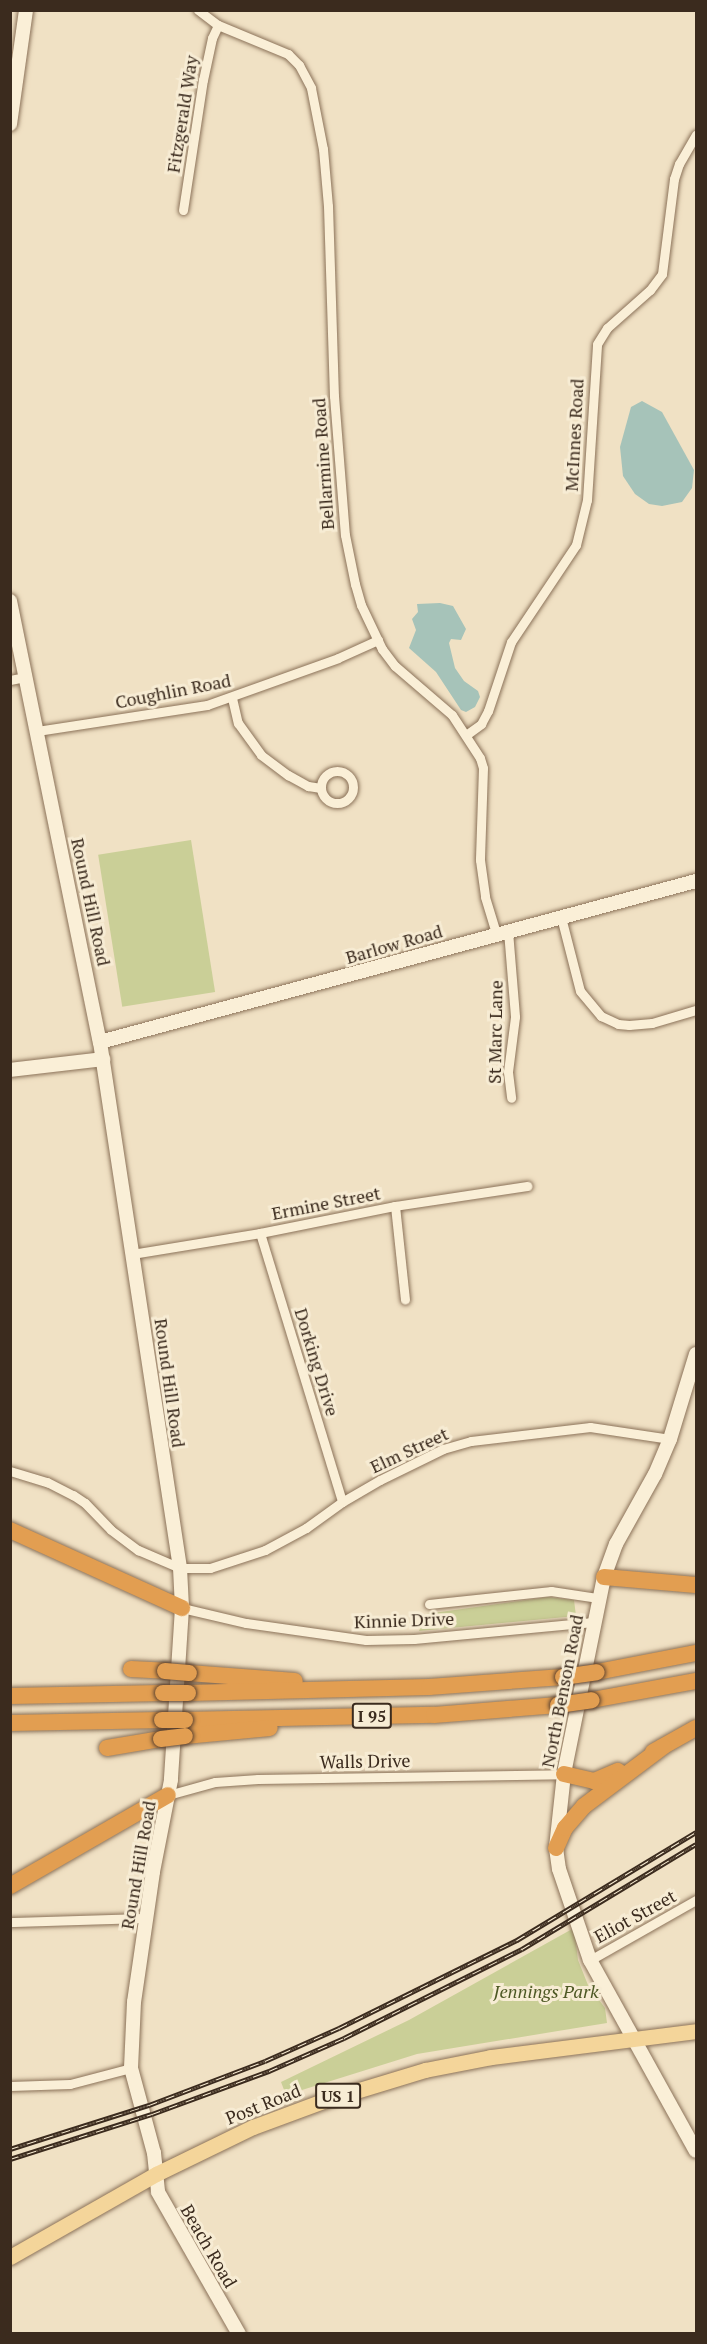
<!DOCTYPE html>
<html>
<head>
<meta charset="utf-8">
<style>
	body { margin:0 }
	#map { position:relative; width:707px; height:2344px; overflow:hidden; background:#f0e1c4; font-family:"PT Serif",serif }
	div>[style] { position:absolute }
	[style*='--x'] { left:calc(var(--x)*1px); top:calc(var(--y)*1px); width:calc(var(--w)*1px); rotate:calc(var(--a)*1deg) }
	.green>* { inset:0; background:#cacf97; transform-origin:0 0 }
	.water>* { inset:0; background:#a6c3b9 }
	.roads { filter:drop-shadow(0 0 2px #8b7259) drop-shadow(0 0 2px #8b7259) }
	.street>* { height:9px; margin:-4.5px; padding:0 4.5px; transform-origin:4.5px; border-radius:4.5px; background:#faefd7 }
	.street>.ring { margin:-4.5px; padding:0; box-sizing:content-box; background:none; border:9px solid #faefd7; border-radius:50% }
	.secondary>* { height:14px; margin:-7px; padding:0 7px; transform-origin:7px; border-radius:7px; background:#faefd7 }
	.primary>* { height:15px; margin:-7.5px; padding:0 7.5px; transform-origin:7.5px; border-radius:7.5px; background:#f4d59a }
	.highway>* { height:16px; margin:-8px; padding:0 8px; transform-origin:8px; border-radius:8px; background:#e29e51 }
	.rail>* { height:5px; margin-top:-2.5px; transform-origin:0; background:repeating-linear-gradient(90deg,#f7ecd4 0 9px,#3b2b1e 0 18px); box-sizing:border-box; border-block:2px solid #3b2b1e }
	.bridges { filter:drop-shadow(0 0 2px #59402e) drop-shadow(0 0 2px #59402e) }
	.highway-bridge>* { height:16px; margin:-8px; padding:0 8px; transform-origin:8px; border-radius:8px; background:#e29e51 }
	span { translate:-50% -50%; white-space:nowrap; text-align:center; line-height:1.15; -webkit-text-stroke:6px #f7ecd4; paint-order:stroke }
	.shield-label span { padding:2px 4px; background:#f7ecd4; border:2px solid; border-radius:4px; -webkit-text-stroke-width:0 }
	.shield-label { font-size:16px; color:#3b2b1e; font-weight:700 }
	.street-label { font-size:18px; color:#3b2b1e }
	.park-label { font-size:18px; color:#4d5824; font-style:italic }
	.frame { position:absolute; inset:0; border:12px solid #3b2b1e; pointer-events:none }
</style>
</head>
<body>
<div id="map">
	<div class="green">
		<i style="left:191px;top:840px;width:154px;height:94px;rotate:81deg"></i>
		<i style="clip-path:polygon(548px 1597px,574px 1600px,576px 1616px,419px 1631px,426px 1614px)"></i>
		<i style="clip-path:polygon(574px 1928px,578px 1960px,588px 1985px,605px 2008px,607px 2023px,417px 2054px,286px 2095px,281px 2082px,409px 2020px)"></i>
	</div>
	<div class="water">
		<i style="clip-path:polygon(642px 401px,662px 412px,694px 470px,692px 488px,682px 502px,662px 506px,649px 504px,635px 494px,623px 476px,620px 447px,631px 407px)"></i>
		<i style="clip-path:polygon(440px 603px,453px 606px,466px 629px,461px 640px,451px 639px,449px 643px,455px 668px,464px 681px,478px 691px,480px 697px,475px 707px,466px 712px,461px 710px,436px 672px,409px 648px,416px 630px,412px 619px,418px 612px,417px 604px)"></i>
	</div>
	<div class="roads">
		<div class="street">
			<i style="--x:198;--y:10;--w:25;--a:37"></i>
			<i style="--x:218;--y:25;--w:76;--a:22.5"></i>
			<i style="--x:288;--y:54;--w:16;--a:45"></i>
			<i style="--x:299;--y:65;--w:26;--a:62"></i>
			<i style="--x:311;--y:88;--w:62;--a:78.9"></i>
			<i style="--x:323;--y:149;--w:57;--a:85"></i>
			<i style="--x:328;--y:206;--w:190;--a:88.2"></i>
			<i style="--x:334;--y:396;--w:139;--a:85.5"></i>
			<i style="--x:345;--y:535;--w:50;--a:78.5"></i>
			<i style="--x:355;--y:584;--w:22;--a:74"></i>
			<i style="--x:361;--y:605;--w:49;--a:64.5"></i>
			<i style="--x:382;--y:649;--w:21;--a:53"></i>
			<i style="--x:395;--y:666;--w:75;--a:40.7"></i>
			<i style="--x:452;--y:715;--w:51;--a:56.9"></i>
			<i style="--x:480;--y:758;--w:10;--a:73"></i>
			<i style="--x:483;--y:768;--w:92;--a:91.9"></i>
			<i style="--x:480;--y:860;--w:37;--a:82"></i>
			<i style="--x:485;--y:897;--w:38;--a:73"></i>
			<i style="--x:183;--y:210;--w:132;--a:-81.3"></i>
			<i style="--x:203;--y:80;--w:43;--a:-77.9"></i>
			<i style="--x:212;--y:38;--w:14;--a:-65"></i>
			<i style="--x:10;--y:680;--w:16;--a:-11"></i>
			<i style="--x:232;--y:698;--w:26;--a:77"></i>
			<i style="--x:238;--y:723;--w:39;--a:54"></i>
			<i style="--x:261;--y:755;--w:34;--a:37"></i>
			<i style="--x:288;--y:775;--w:23;--a:29"></i>
			<i style="--x:308;--y:786;--w:13;--a:9"></i>
			<i style="--x:37;--y:731;--w:172;--a:-8.7"></i>
			<i style="--x:207;--y:705;--w:139;--a:-19.7"></i>
			<i style="--x:338;--y:658;--w:44;--a:-24.2"></i>
			<i style="--x:466;--y:735;--w:19;--a:-36"></i>
			<i style="--x:481;--y:724;--w:15;--a:-62"></i>
			<i style="--x:488;--y:711;--w:73;--a:-71.6"></i>
			<i style="--x:511;--y:642;--w:117;--a:-56.2"></i>
			<i style="--x:576;--y:545;--w:46;--a:-76.3"></i>
			<i style="--x:587;--y:500;--w:156;--a:-86.3"></i>
			<i style="--x:597;--y:344;--w:19;--a:-58"></i>
			<i style="--x:607;--y:328;--w:57;--a:-41.5"></i>
			<i style="--x:650;--y:290;--w:20;--a:-53"></i>
			<i style="--x:662;--y:274;--w:96;--a:-82.8"></i>
			<i style="--x:674;--y:179;--w:16;--a:-72"></i>
			<i style="--x:679;--y:164;--w:34;--a:-60"></i>
			<i class="ring" style="left:321px;top:771px;width:23px;height:23px"></i>
			<i style="--x:561;--y:917;--w:76;--a:75.6"></i>
			<i style="--x:580;--y:991;--w:33;--a:50"></i>
			<i style="--x:601;--y:1016;--w:19;--a:25"></i>
			<i style="--x:618;--y:1024;--w:11;--a:5"></i>
			<i style="--x:629;--y:1025;--w:23;--a:-5"></i>
			<i style="--x:652;--y:1023;--w:46;--a:-16.5"></i>
			<i style="--x:508;--y:931;--w:86;--a:85.3"></i>
			<i style="--x:515;--y:1017;--w:55;--a:97.3"></i>
			<i style="--x:508;--y:1072;--w:26;--a:83"></i>
			<i style="--x:395;--y:1206;--w:94;--a:83.9"></i>
			<i style="--x:260;--y:1233;--w:281;--a:73"></i>
			<i style="--x:132;--y:1254;--w:130;--a:-9.3"></i>
			<i style="--x:260;--y:1233;--w:138;--a:-11.3"></i>
			<i style="--x:395;--y:1206;--w:134;--a:-8.6"></i>
			<i style="--x:10;--y:1471;--w:39;--a:17"></i>
			<i style="--x:47;--y:1482;--w:29;--a:27"></i>
			<i style="--x:73;--y:1495;--w:14;--a:34"></i>
			<i style="--x:85;--y:1503;--w:37;--a:46"></i>
			<i style="--x:111;--y:1530;--w:34;--a:37"></i>
			<i style="--x:138;--y:1550;--w:46;--a:23.2"></i>
			<i style="--x:180;--y:1568;--w:30;--a:0"></i>
			<i style="--x:210;--y:1568;--w:58;--a:-18.1"></i>
			<i style="--x:265;--y:1550;--w:47;--a:-28.2"></i>
			<i style="--x:306;--y:1528;--w:44;--a:-35.8"></i>
			<i style="--x:342;--y:1502;--w:44;--a:-30.1"></i>
			<i style="--x:380;--y:1480;--w:70;--a:-26.2"></i>
			<i style="--x:443;--y:1449;--w:29;--a:-16"></i>
			<i style="--x:471;--y:1441;--w:120;--a:-6.7"></i>
			<i style="--x:590;--y:1427;--w:81;--a:8.5"></i>
			<i style="--x:429;--y:1604;--w:123;--a:-6.1"></i>
			<i style="--x:551;--y:1591;--w:48;--a:8.5"></i>
			<i style="--x:182;--y:1608;--w:66;--a:13.2"></i>
			<i style="--x:246;--y:1623;--w:121;--a:8.1"></i>
			<i style="--x:366;--y:1640;--w:48;--a:-1.2"></i>
			<i style="--x:414;--y:1639;--w:180;--a:-5.4"></i>
			<i style="--x:168;--y:1795;--w:49;--a:-15.5"></i>
			<i style="--x:215;--y:1782;--w:43;--a:-4"></i>
			<i style="--x:258;--y:1779;--w:306;--a:-0.9"></i>
			<i style="--x:10;--y:1922;--w:137;--a:-1.7"></i>
			<i style="--x:590;--y:1960;--w:122;--a:-29.5"></i>
			<i style="--x:10;--y:2086;--w:60;--a:-1.9"></i>
			<i style="--x:70;--y:2084;--w:63;--a:-14.7"></i>
		</div>
		<div class="secondary">
			<i style="--x:10;--y:124;--w:115;--a:-82"></i>
			<i style="--x:10;--y:601;--w:450;--a:78.5"></i>
			<i style="--x:100;--y:1042;--w:532;--a:81.35"></i>
			<i style="--x:180;--y:1568;--w:40;--a:87.1"></i>
			<i style="--x:182;--y:1608;--w:172;--a:93.7"></i>
			<i style="--x:171;--y:1780;--w:94;--a:101.1"></i>
			<i style="--x:153;--y:1872;--w:131;--a:98.3"></i>
			<i style="--x:134;--y:2002;--w:66;--a:92.6"></i>
			<i style="--x:131;--y:2068;--w:88;--a:74.9"></i>
			<i style="--x:154;--y:2153;--w:39;--a:84"></i>
			<i style="--x:158;--y:2192;--w:163;--a:60.3"></i>
			<i style="--x:100;--y:1042;--w:617;--a:-15.12"></i>
			<i style="--x:10;--y:1070;--w:94;--a:-6.7"></i>
			<i style="--x:696;--y:1354;--w:89;--a:107"></i>
			<i style="--x:670;--y:1439;--w:38;--a:113"></i>
			<i style="--x:655;--y:1474;--w:80;--a:119.1"></i>
			<i style="--x:616;--y:1544;--w:35;--a:110"></i>
			<i style="--x:604;--y:1577;--w:201;--a:101.5"></i>
			<i style="--x:564;--y:1774;--w:74;--a:96.2"></i>
			<i style="--x:556;--y:1848;--w:21;--a:82"></i>
			<i style="--x:559;--y:1869;--w:96;--a:71.2"></i>
			<i style="--x:590;--y:1960;--w:218;--a:61"></i>
		</div>
		<div class="primary">
			<i style="--x:10;--y:2257;--w:168;--a:-29.6"></i>
			<i style="--x:156;--y:2174;--w:108;--a:-25.9"></i>
			<i style="--x:253;--y:2127;--w:75;--a:-20.4"></i>
			<i style="--x:323;--y:2101;--w:107;--a:-16.9"></i>
			<i style="--x:425;--y:2070;--w:67;--a:-11.1"></i>
			<i style="--x:491;--y:2057;--w:207;--a:-7.2"></i>
		</div>
		<div class="highway">
			<i style="--x:10;--y:1530;--w:189;--a:24.4"></i>
			<i style="--x:604;--y:1577;--w:92;--a:5"></i>
			<i style="--x:131;--y:1669;--w:34;--a:3"></i>
			<i style="--x:597;--y:1672;--w:101;--a:-10.9"></i>
			<i style="--x:189;--y:1673;--w:106;--a:4.3"></i>
			<i style="--x:188;--y:1693;--w:241;--a:-1.4"></i>
			<i style="--x:429;--y:1687;--w:134;--a:-4.3"></i>
			<i style="--x:10;--y:1696;--w:153;--a:-1.1"></i>
			<i style="--x:592;--y:1700;--w:106;--a:-10.4"></i>
			<i style="--x:185;--y:1720;--w:249;--a:-1.2"></i>
			<i style="--x:434;--y:1715;--w:124;--a:-4.6"></i>
			<i style="--x:10;--y:1723;--w:152;--a:-1.1"></i>
			<i style="--x:185;--y:1736;--w:85;--a:-5.4"></i>
			<i style="--x:107;--y:1748;--w:55;--a:-9.5"></i>
			<i style="--x:653;--y:1752;--w:49;--a:-29.2"></i>
			<i style="--x:564;--y:1774;--w:31;--a:13"></i>
			<i style="--x:594;--y:1781;--w:26;--a:-23"></i>
			<i style="--x:556;--y:1848;--w:22;--a:-66"></i>
			<i style="--x:565;--y:1828;--w:29;--a:-49"></i>
			<i style="--x:584;--y:1806;--w:99;--a:-36.8"></i>
			<i style="--x:10;--y:1886;--w:182;--a:-29.9"></i>
		</div>
	</div>
	<div class="rail">
		<i style="--x:10;--y:2149;--w:146;--a:-17.6"></i>
		<i style="--x:149;--y:2105;--w:124;--a:-20.8"></i>
		<i style="--x:265;--y:2061;--w:81;--a:-24"></i>
		<i style="--x:339;--y:2028;--w:199;--a:-26.3"></i>
		<i style="--x:517;--y:1940;--w:209;--a:-31.1"></i>
		<i style="--x:10;--y:2159;--w:149;--a:-17.6"></i>
		<i style="--x:152;--y:2114;--w:125;--a:-20.2"></i>
		<i style="--x:269;--y:2071;--w:82;--a:-23.7"></i>
		<i style="--x:344;--y:2038;--w:199;--a:-26.6"></i>
		<i style="--x:522;--y:1949;--w:203;--a:-31.1"></i>
	</div>
	<div class="bridges">
		<div class="highway-bridge">
			<i style="--x:165;--y:1671;--w:24;--a:5"></i>
			<i style="--x:563;--y:1677;--w:34;--a:-8"></i>
			<i style="--x:163;--y:1693;--w:25;--a:0"></i>
			<i style="--x:558;--y:1705;--w:34;--a:-8"></i>
			<i style="--x:162;--y:1720;--w:23;--a:0"></i>
			<i style="--x:161;--y:1739;--w:24;--a:-7"></i>
		</div>
	</div>
	<div class="shield-label">
		<span style="left:372px;top:1716px">I 95</span>
		<span style="left:338px;top:2096px">US 1</span>
	</div>
	<div class="street-label">
		<span style="left:182px;top:114px;rotate:-81deg">Fitzgerald Way</span>
		<span style="left:574px;top:435px;rotate:-87deg">McInnes Road</span>
		<span style="left:323px;top:464px;rotate:-94deg">Bellarmine Road</span>
		<span style="left:173px;top:691px;rotate:-11deg">Coughlin Road</span>
		<span style="left:91px;top:902px;rotate:78deg">Round Hill Road</span>
		<span style="left:394px;top:944px;rotate:-16deg">Barlow Road</span>
		<span style="left:495px;top:1032px;rotate:-89deg">St Marc Lane</span>
		<span style="left:326px;top:1203px;rotate:-11deg">Ermine Street</span>
		<span style="left:317px;top:1362px;rotate:73deg">Dorking Drive</span>
		<span style="left:170px;top:1383px;rotate:82deg">Round Hill Road</span>
		<span style="left:409px;top:1450px;rotate:-25deg">Elm Street</span>
		<span style="left:404px;top:1620px;rotate:-2deg">Kinnie Drive</span>
		<span style="left:562px;top:1691px;rotate:-79deg">North Benson Road</span>
		<span style="left:365px;top:1761px;rotate:-1deg">Walls Drive</span>
		<span style="left:138px;top:1865px;rotate:-80deg">Round Hill Road</span>
		<span style="left:635px;top:1916px;rotate:-29deg">Eliot Street</span>
		<span style="left:263px;top:2104px;rotate:-22deg">Post Road</span>
		<span style="left:209px;top:2246px;rotate:60deg">Beach Road</span>
	</div>
	<div class="park-label">
		<span style="left:546px;top:1991px">Jennings Park</span>
	</div>
	<div class="frame"></div>
</div>
</body>
</html>
